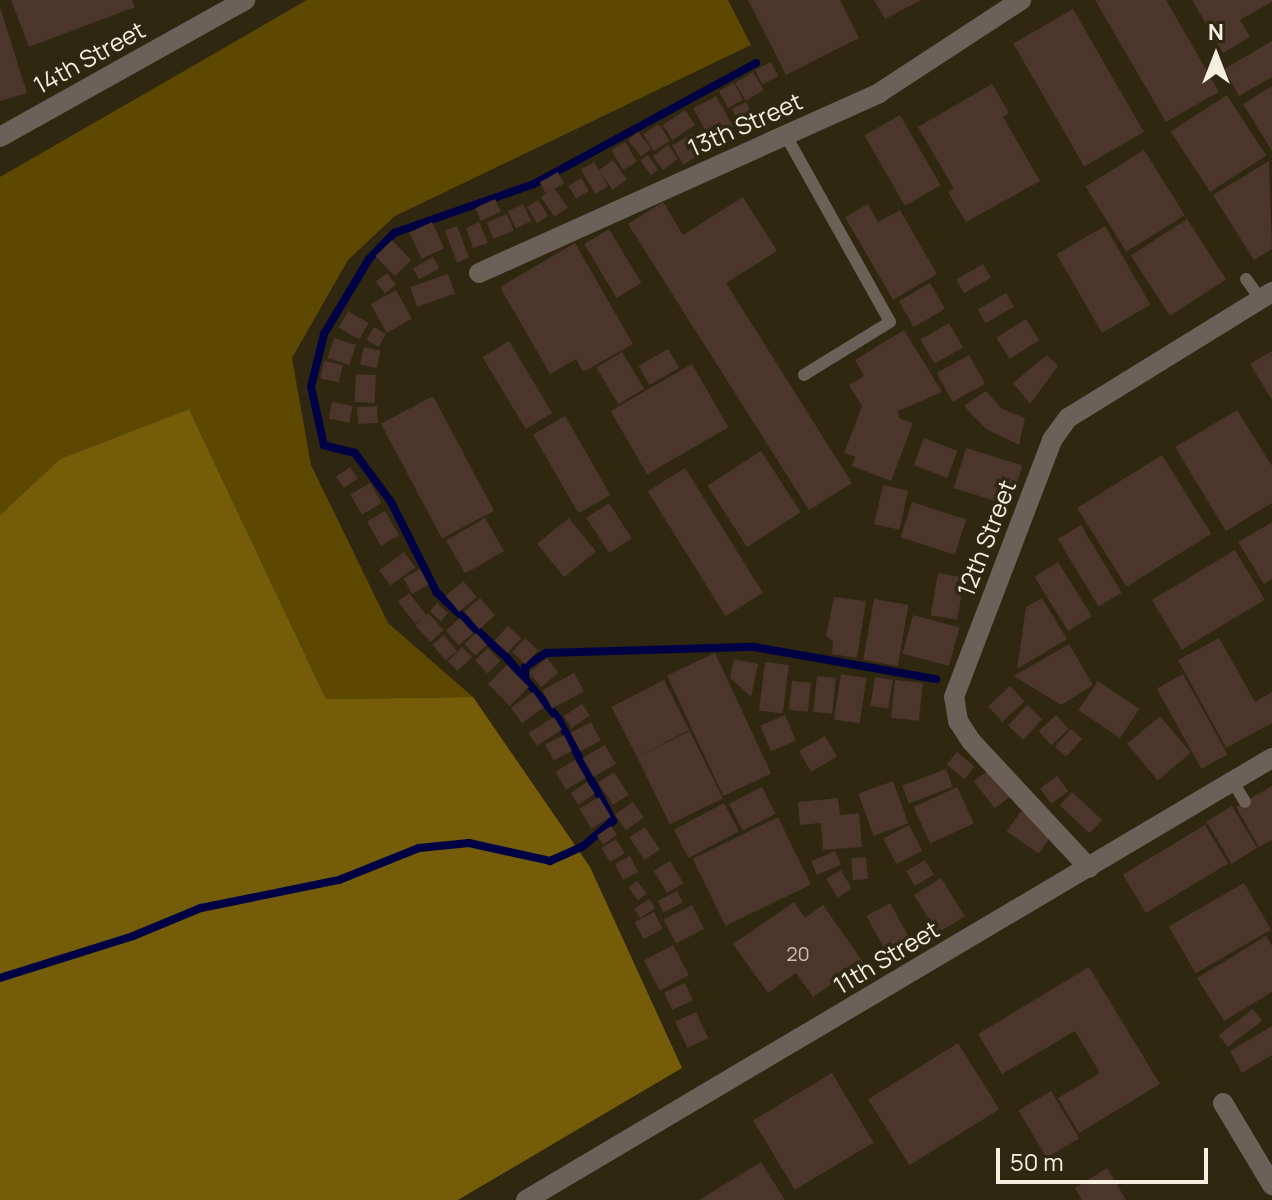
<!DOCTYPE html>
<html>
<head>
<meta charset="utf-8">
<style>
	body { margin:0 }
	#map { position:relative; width:1272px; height:1200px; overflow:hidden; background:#2f2710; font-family:Manrope,sans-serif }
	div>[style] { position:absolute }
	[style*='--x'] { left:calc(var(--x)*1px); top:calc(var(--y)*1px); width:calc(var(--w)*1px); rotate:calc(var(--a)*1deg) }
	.green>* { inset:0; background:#5c4801 }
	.forest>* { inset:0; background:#745c08 }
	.stream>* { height:8px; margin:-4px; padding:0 4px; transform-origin:4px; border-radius:4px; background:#000145 }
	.building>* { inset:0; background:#4c352b; transform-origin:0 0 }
	.lane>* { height:12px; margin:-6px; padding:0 6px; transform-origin:6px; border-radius:6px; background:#6b6159 }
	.street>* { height:20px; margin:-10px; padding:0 10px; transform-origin:10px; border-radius:10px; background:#6b6159 }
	span { translate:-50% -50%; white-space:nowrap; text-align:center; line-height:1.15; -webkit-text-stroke:7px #2f2710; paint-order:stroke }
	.number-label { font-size:20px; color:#cac0b4 }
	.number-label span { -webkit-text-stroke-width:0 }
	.street-label { font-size:24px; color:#f4efe1 }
	.north { position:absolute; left:1176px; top:16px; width:80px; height:80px; -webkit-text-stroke:6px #2f2710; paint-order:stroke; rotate:0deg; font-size:22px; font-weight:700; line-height:32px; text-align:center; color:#f4efe1 }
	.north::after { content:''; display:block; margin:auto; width:28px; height:36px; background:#f4efe1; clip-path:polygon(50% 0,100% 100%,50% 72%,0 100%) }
	.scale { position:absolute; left:996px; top:1148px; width:212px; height:36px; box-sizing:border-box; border:4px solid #f4efe1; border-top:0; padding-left:10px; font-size:24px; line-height:28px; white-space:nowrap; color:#f4efe1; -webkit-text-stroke:6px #2f2710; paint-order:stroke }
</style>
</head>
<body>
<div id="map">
	<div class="green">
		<i style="clip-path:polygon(307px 0,728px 0,751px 45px,395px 216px,348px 260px,292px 358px,311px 465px,388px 623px,473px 697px,326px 699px,189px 409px,60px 459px,0 515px,0 177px)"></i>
	</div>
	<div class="forest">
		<i style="clip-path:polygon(189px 409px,326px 699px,473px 697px,590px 867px,682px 1068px,458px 1200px,0 1200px,0 515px,60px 459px)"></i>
	</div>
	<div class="stream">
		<i style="--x:525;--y:678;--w:11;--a:-90"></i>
		<i style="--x:525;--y:667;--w:25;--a:-34"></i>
		<i style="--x:546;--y:653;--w:208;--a:-1.7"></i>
		<i style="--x:754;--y:647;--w:185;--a:10"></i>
		<i style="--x:0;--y:978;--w:139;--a:-17.5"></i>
		<i style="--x:133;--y:936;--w:74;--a:-22.4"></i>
		<i style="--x:201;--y:908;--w:141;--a:-11.5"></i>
		<i style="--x:339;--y:880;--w:86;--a:-21.8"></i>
		<i style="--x:419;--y:848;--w:50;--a:-5.7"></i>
		<i style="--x:469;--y:843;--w:83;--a:12.5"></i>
		<i style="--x:550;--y:861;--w:35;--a:-24"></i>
		<i style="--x:582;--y:847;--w:40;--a:-40"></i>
		<i style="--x:613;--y:821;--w:117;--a:-118.1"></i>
		<i style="--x:558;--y:718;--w:79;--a:-130.4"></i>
		<i style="--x:507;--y:658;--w:96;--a:-137.1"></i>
		<i style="--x:437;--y:593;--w:102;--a:-116.8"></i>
		<i style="--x:391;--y:502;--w:61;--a:-126.3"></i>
		<i style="--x:355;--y:453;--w:32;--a:-166"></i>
		<i style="--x:324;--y:445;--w:59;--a:-102.6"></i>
		<i style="--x:311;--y:387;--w:55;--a:-76.2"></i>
		<i style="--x:324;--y:334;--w:87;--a:-59"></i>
		<i style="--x:369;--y:259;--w:36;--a:-46"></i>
		<i style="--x:394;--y:233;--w:148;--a:-19.3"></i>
		<i style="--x:534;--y:184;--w:253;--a:-28.6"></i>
	</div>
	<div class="building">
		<i style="clip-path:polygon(11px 0,132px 0,135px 7px,29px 47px)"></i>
		<i style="clip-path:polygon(748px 0,840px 0,859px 38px,786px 75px)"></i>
		<i style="clip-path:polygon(874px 0,921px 0,885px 19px)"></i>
		<i style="clip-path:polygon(1095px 0,1166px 0,1219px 92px,1166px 122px)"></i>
		<i style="clip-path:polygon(1192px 0,1272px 0,1272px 2px,1240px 20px,1250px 37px,1223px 53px)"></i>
		<i style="clip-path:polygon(0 7px,27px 93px,0 101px)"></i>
		<i style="left:1073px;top:9px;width:142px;height:69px;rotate:60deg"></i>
		<i style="clip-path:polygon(1272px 41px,1272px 77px,1239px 96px,1224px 69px)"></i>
		<i style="left:771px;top:62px;width:16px;height:18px;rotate:63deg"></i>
		<i style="left:753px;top:72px;width:21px;height:21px;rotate:59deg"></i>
		<i style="left:734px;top:83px;width:19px;height:17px;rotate:62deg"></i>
		<i style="clip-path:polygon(992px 84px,1009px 113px,1003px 117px,1040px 181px,966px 222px,948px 192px,954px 189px,918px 127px)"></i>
		<i style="clip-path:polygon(1272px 86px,1272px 151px,1243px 104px)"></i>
		<i style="left:1227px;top:95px;width:72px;height:67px;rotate:57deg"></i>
		<i style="left:716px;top:96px;width:35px;height:26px;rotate:61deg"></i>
		<i style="left:746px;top:102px;width:28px;height:16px;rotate:63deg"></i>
		<i style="left:685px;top:110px;width:18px;height:27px;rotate:56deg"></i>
		<i style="left:900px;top:115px;width:81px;height:41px;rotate:60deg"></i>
		<i style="left:659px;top:124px;width:20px;height:19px;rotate:57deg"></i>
		<i style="left:638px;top:132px;width:21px;height:13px;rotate:51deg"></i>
		<i style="left:692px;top:134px;width:22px;height:23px;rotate:60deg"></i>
		<i style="left:625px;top:142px;width:23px;height:16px;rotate:59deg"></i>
		<i style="left:668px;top:145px;width:17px;height:19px;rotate:54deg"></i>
		<i style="left:1144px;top:150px;width:77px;height:69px;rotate:58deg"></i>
		<i style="left:648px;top:155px;width:18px;height:9px;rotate:56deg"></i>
		<i style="left:613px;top:160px;width:24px;height:18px;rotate:54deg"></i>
		<i style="clip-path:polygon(1269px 161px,1272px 249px,1254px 260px,1213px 195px)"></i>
		<i style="left:594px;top:162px;width:28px;height:15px;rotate:60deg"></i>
		<i style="left:558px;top:172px;width:13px;height:21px;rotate:61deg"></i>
		<i style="left:581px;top:178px;width:15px;height:15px;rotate:58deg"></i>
		<i style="left:554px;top:188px;width:24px;height:16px;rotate:55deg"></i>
		<i style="clip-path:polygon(743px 197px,777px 251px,726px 283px,852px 483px,809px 510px,628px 224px,663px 202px,683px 235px)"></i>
		<i style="left:495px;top:199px;width:14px;height:22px;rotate:65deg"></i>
		<i style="left:538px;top:200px;width:19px;height:13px;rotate:58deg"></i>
		<i style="left:523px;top:204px;width:19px;height:17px;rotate:65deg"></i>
		<i style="clip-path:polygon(868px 204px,878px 222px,900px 210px,937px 274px,893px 300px,845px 217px)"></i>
		<i style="left:507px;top:214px;width:18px;height:22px;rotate:68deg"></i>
		<i style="left:1187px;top:219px;width:72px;height:67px;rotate:57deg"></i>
		<i style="left:432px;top:222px;width:29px;height:25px;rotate:65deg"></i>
		<i style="clip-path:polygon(479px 222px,488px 243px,473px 248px,466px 228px)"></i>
		<i style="left:457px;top:226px;width:34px;height:13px;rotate:69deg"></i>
		<i style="left:1105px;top:226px;width:91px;height:56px;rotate:60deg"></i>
		<i style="left:609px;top:229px;width:63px;height:29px;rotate:59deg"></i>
		<i style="left:392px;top:240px;width:28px;height:23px;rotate:46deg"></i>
		<i style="clip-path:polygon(575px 243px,633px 344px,583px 372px,576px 359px,550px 374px,500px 287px)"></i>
		<i style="left:433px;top:257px;width:13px;height:23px;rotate:61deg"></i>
		<i style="left:983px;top:264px;width:16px;height:31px;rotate:60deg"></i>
		<i style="left:387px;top:273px;width:15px;height:14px;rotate:53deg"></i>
		<i style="left:448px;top:274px;width:21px;height:40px;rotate:71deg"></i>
		<i style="left:930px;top:283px;width:30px;height:36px;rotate:60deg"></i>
		<i style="left:396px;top:290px;width:33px;height:29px;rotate:61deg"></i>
		<i style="left:1006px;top:293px;width:16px;height:33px;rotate:60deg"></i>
		<i style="left:348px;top:311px;width:24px;height:19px;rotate:30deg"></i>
		<i style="left:1026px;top:319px;width:25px;height:35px;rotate:58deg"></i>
		<i style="left:949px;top:323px;width:28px;height:33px;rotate:60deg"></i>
		<i style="left:374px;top:327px;width:14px;height:15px;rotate:30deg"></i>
		<i style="clip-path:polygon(904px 330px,942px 392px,898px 411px,899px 418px,913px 423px,891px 481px,852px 466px,855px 457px,844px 453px,862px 406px,849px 385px,864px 376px,855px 360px)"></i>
		<i style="left:334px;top:338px;width:23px;height:21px;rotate:18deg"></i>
		<i style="left:509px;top:341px;width:84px;height:31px;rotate:59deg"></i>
		<i style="left:364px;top:347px;width:17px;height:18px;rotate:13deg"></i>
		<i style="left:668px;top:349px;width:22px;height:34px;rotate:60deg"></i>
		<i style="clip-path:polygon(1272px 351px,1272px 400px,1250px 364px)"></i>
		<i style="left:622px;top:352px;width:43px;height:30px;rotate:59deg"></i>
		<i style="left:969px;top:355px;width:33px;height:37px;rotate:61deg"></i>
		<i style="clip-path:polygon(1047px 355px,1058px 366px,1030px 404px,1013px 383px)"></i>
		<i style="left:324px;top:361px;width:19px;height:18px;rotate:12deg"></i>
		<i style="left:692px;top:364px;width:73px;height:94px;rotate:60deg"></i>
		<i style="left:356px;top:374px;width:20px;height:28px;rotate:3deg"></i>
		<i style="clip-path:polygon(986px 391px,1002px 409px,1025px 418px,1019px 445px,986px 429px,964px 406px)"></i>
		<i style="left:433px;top:396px;width:130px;height:59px;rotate:62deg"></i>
		<i style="left:332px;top:402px;width:21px;height:17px;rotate:11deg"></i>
		<i style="left:377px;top:406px;width:17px;height:20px;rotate:87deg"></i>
		<i style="clip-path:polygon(1237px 410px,1272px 466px,1272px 503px,1226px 531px,1175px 447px)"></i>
		<i style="left:565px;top:416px;width:91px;height:37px;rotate:60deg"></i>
		<i style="left:924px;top:438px;width:36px;height:29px;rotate:21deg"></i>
		<i style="left:966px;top:448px;width:59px;height:42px;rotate:17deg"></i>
		<i style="left:761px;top:451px;width:73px;height:64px;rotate:57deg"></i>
		<i style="left:1162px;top:455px;width:93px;height:100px;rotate:58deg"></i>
		<i style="left:350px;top:467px;width:14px;height:17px;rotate:56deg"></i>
		<i style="left:685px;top:468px;width:147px;height:44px;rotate:58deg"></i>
		<i style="left:370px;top:483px;width:23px;height:23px;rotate:59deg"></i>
		<i style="left:883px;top:485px;width:26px;height:40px;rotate:13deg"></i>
		<i style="left:912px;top:502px;width:57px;height:37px;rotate:18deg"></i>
		<i style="left:609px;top:503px;width:42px;height:27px;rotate:57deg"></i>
		<i style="left:385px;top:511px;width:28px;height:21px;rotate:60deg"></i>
		<i style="left:485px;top:518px;width:38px;height:45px;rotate:60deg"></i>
		<i style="left:569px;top:518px;width:43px;height:41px;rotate:51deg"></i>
		<i style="clip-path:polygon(1272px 522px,1272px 579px,1264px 584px,1238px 542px)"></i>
		<i style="left:1081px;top:525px;width:79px;height:27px;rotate:59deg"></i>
		<i style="left:1235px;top:550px;width:58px;height:97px;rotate:59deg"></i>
		<i style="left:404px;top:552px;width:19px;height:31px;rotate:54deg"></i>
		<i style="left:1058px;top:562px;width:64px;height:28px;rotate:58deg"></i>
		<i style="left:420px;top:569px;width:18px;height:19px;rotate:61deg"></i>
		<i style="left:938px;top:573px;width:27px;height:43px;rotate:10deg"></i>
		<i style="left:463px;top:581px;width:21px;height:23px;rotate:49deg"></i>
		<i style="left:409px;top:593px;width:28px;height:14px;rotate:52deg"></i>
		<i style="clip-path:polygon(834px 597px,866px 601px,857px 658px,832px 654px,833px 641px,826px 636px)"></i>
		<i style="left:480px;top:598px;width:23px;height:21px;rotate:49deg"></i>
		<i style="clip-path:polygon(1042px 598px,1067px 639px,1017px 669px,1026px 607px)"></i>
		<i style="left:874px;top:599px;width:35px;height:62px;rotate:10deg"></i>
		<i style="left:437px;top:603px;width:15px;height:11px;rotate:42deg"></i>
		<i style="left:428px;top:613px;width:23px;height:18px;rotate:47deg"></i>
		<i style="left:913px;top:615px;width:48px;height:40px;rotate:15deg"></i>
		<i style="left:460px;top:618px;width:20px;height:19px;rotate:49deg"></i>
		<i style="left:508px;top:626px;width:18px;height:20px;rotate:43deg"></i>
		<i style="left:476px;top:633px;width:16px;height:16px;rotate:47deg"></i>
		<i style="left:444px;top:635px;width:21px;height:15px;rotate:51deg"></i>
		<i style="left:525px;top:638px;width:18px;height:19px;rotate:43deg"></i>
		<i style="clip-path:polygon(1219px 638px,1255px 702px,1272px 692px,1272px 723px,1226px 748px,1178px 660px)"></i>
		<i style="clip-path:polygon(1069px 644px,1093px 685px,1061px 705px,1014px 676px)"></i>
		<i style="left:462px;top:647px;width:14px;height:20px;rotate:45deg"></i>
		<i style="left:488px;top:648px;width:18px;height:18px;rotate:47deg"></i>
		<i style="left:715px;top:653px;width:133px;height:53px;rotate:65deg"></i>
		<i style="left:547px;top:658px;width:19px;height:23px;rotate:51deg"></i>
		<i style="clip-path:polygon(734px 659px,758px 664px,751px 697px,730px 678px)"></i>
		<i style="left:765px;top:662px;width:24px;height:49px;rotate:7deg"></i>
		<i style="left:507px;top:665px;width:31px;height:27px;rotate:45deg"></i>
		<i style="left:574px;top:673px;width:21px;height:36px;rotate:62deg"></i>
		<i style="left:841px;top:674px;width:26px;height:46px;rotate:9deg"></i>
		<i style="left:1183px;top:674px;width:92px;height:30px;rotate:61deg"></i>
		<i style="left:817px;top:676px;width:19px;height:36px;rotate:6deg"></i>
		<i style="left:875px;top:677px;width:18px;height:29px;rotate:9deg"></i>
		<i style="left:664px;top:680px;width:56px;height:59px;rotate:63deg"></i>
		<i style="left:895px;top:680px;width:28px;height:38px;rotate:6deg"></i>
		<i style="left:792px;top:681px;width:19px;height:29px;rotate:6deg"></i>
		<i style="left:1098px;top:681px;width:50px;height:35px;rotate:34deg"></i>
		<i style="left:1010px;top:686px;width:21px;height:30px;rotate:47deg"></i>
		<i style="left:533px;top:692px;width:19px;height:27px;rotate:55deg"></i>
		<i style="left:582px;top:704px;width:14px;height:22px;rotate:56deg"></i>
		<i style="left:1027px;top:705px;width:21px;height:28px;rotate:43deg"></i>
		<i style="left:785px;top:715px;width:28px;height:27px;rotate:67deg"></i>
		<i style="left:1056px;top:715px;width:19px;height:24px;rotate:47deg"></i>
		<i style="left:1160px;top:716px;width:48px;height:43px;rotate:50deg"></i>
		<i style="left:554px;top:717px;width:15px;height:30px;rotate:58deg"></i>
		<i style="left:591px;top:722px;width:21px;height:23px;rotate:62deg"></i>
		<i style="left:1071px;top:729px;width:15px;height:24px;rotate:42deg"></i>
		<i style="left:690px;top:731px;width:75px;height:59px;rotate:64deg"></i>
		<i style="left:564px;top:735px;width:18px;height:21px;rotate:63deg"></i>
		<i style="left:825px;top:736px;width:24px;height:30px;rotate:60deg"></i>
		<i style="left:605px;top:745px;width:22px;height:26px;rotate:60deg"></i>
		<i style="left:957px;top:752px;width:23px;height:16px;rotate:40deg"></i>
		<i style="left:575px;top:760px;width:21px;height:23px;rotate:59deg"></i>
		<i style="left:946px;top:769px;width:19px;height:47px;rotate:69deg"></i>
		<i style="left:990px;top:769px;width:34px;height:20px;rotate:53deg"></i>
		<i style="left:614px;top:772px;width:27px;height:19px;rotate:57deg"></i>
		<i style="left:1057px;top:776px;width:19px;height:21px;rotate:54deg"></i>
		<i style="left:893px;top:781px;width:45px;height:37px;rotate:70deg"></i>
		<i style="left:587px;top:782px;width:14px;height:20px;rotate:56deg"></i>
		<i style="clip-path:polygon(1272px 786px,1272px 840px,1259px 847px,1236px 807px)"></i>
		<i style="left:762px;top:787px;width:30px;height:37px;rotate:63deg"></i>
		<i style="left:957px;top:787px;width:40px;height:48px;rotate:65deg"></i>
		<i style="left:1072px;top:792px;width:41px;height:18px;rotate:43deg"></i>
		<i style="left:599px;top:797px;width:23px;height:23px;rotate:59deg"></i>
		<i style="clip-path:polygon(838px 798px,840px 815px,859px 813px,862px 847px,823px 850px,821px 823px,800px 825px,798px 802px)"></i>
		<i style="left:633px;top:802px;width:19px;height:22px;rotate:55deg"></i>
		<i style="left:724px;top:803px;width:32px;height:57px;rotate:62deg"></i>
		<i style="left:1232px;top:806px;width:49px;height:30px;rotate:59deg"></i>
		<i style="left:1021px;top:811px;width:39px;height:25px;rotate:35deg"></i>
		<i style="left:778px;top:817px;width:75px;height:95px;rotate:64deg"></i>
		<i style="left:909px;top:825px;width:29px;height:29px;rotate:63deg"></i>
		<i style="left:1205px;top:825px;width:45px;height:96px;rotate:59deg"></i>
		<i style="left:611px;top:826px;width:11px;height:17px;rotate:56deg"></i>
		<i style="left:645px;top:827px;width:27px;height:19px;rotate:56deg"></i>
		<i style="left:616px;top:839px;width:17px;height:17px;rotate:59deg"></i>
		<i style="left:835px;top:851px;width:15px;height:26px;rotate:67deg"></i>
		<i style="left:630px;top:856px;width:18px;height:17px;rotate:63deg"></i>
		<i style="left:866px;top:857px;width:22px;height:15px;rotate:85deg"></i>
		<i style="left:925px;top:860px;width:17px;height:22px;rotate:59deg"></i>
		<i style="left:670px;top:861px;width:26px;height:19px;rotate:59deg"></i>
		<i style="left:841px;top:870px;width:22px;height:17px;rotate:60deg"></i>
		<i style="left:941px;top:878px;width:45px;height:32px;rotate:58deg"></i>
		<i style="left:637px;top:881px;width:16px;height:11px;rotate:52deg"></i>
		<i style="left:1244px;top:883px;width:54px;height:87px;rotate:60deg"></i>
		<i style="left:677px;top:891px;width:13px;height:22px;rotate:63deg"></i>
		<i style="left:649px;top:899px;width:11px;height:18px;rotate:56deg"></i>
		<i style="clip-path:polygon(794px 902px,805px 918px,823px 905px,863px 962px,813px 997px,796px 973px,768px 993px,733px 944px)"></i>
		<i style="left:890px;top:903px;width:53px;height:27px;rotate:61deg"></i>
		<i style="left:692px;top:905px;width:27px;height:32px;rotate:63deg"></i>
		<i style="left:654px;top:912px;width:19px;height:22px;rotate:62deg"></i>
		<i style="clip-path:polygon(1266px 936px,1272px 946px,1272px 992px,1224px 1021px,1197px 978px)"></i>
		<i style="left:673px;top:945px;width:34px;height:33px;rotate:62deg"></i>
		<i style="clip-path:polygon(1089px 967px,1160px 1084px,1079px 1133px,1058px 1098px,1100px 1073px,1075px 1031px,1002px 1074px,978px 1034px)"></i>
		<i style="left:685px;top:983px;width:19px;height:23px;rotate:65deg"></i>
		<i style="left:1253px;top:1009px;width:15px;height:43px;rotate:53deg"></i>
		<i style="left:696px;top:1012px;width:29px;height:23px;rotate:65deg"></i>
		<i style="clip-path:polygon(1272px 1026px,1272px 1055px,1242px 1073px,1230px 1051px)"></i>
		<i style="left:958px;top:1043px;width:78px;height:106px;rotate:58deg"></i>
		<i style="left:832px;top:1073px;width:81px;height:92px;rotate:59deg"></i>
		<i style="left:1051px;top:1091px;width:55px;height:38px;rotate:59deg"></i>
		<i style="clip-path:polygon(761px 1162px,785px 1200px,699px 1200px)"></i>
		<i style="clip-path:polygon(1107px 1168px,1126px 1200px,1082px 1200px,1075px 1188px)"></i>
	</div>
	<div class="lane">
		<i style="--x:785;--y:134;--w:215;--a:60.8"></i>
		<i style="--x:890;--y:322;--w:101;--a:148.4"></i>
		<i style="--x:1246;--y:279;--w:24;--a:54"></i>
		<i style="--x:1233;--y:782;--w:23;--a:59"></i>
	</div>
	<div class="street">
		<i style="--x:0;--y:137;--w:281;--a:-29.2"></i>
		<i style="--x:479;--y:273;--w:439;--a:-24.2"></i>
		<i style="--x:879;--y:93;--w:170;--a:-33.2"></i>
		<i style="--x:1089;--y:868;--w:173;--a:-132.9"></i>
		<i style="--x:971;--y:741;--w:24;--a:-123"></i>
		<i style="--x:958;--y:721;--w:24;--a:-99"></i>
		<i style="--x:954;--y:697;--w:275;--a:-69.1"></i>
		<i style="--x:1052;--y:440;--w:27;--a:-54"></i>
		<i style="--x:1068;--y:418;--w:240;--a:-31.7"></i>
		<i style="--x:1223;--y:1103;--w:96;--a:59.1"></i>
		<i style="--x:526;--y:1200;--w:867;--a:-30.65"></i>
	</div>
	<div class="number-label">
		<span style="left:798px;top:953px">20</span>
	</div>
	<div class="street-label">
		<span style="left:89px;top:57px;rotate:-29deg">14th Street</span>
		<span style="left:745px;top:124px;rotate:-24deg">13th Street</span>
		<span style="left:986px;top:538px;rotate:-69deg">12th Street</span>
		<span style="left:886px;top:957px;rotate:-31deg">11th Street</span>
	</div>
	<div class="north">N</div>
	<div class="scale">50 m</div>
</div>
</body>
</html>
